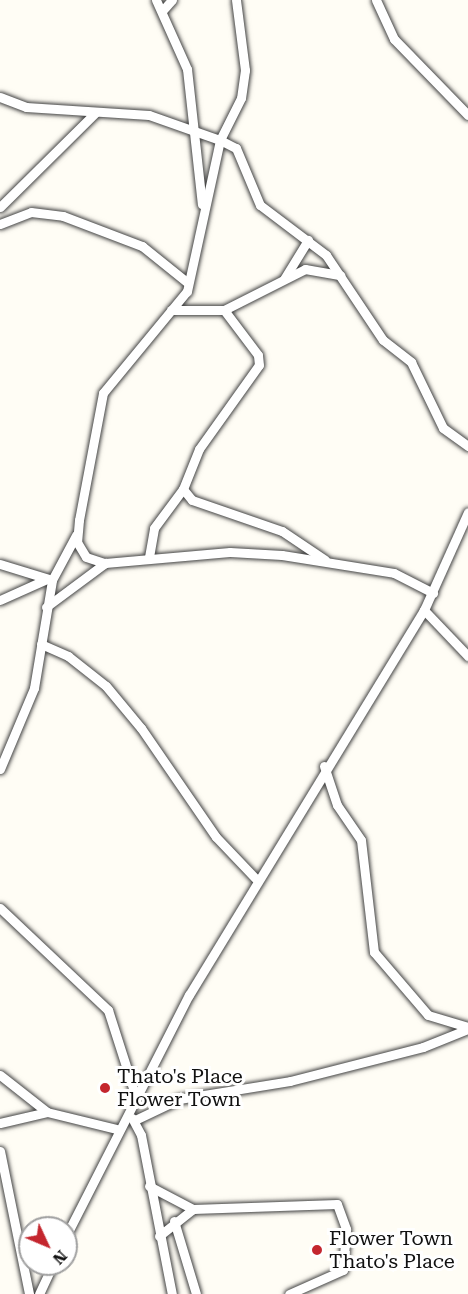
<!DOCTYPE html>
<html>
<head>
<meta charset="utf-8">
<style>
	body { margin:0 }
	#map { position:relative; width:468px; height:1294px; overflow:hidden; background:#fffdf5; font-family:"Roboto Serif",serif }
	div>[style] { position:absolute }
	[style*='--x'] { left:calc(var(--x)*1px); top:calc(var(--y)*1px); width:calc(var(--w)*1px); rotate:calc(var(--a)*1deg) }
	.roads { filter:drop-shadow(0 0 2px #444) drop-shadow(0 0 2px #444) }
	.minor>* { height:9px; margin:-4.5px; padding:0 4.5px; transform-origin:4.5px; border-radius:4.5px; background:#fff }
	.dots>* { width:16px; height:16px; translate:-50% -50%; box-sizing:border-box; border:3px solid #fff; border-radius:50% }
	span { translate:-50% -50%; white-space:nowrap; text-align:center; line-height:1.15; -webkit-text-stroke:6px #fff; paint-order:stroke }
	.poi-label { font-size:20px; color:#111 }
	.left { translate:0 -50%; text-align:left }
	.north { position:absolute; left:18px; top:1216px; width:60px; height:60px; box-sizing:border-box; background:#fff; border:2px solid #a0a0a0; border-radius:50%; rotate:134deg; font-size:16px; font-weight:700; line-height:24px; text-align:center; color:#111 }
	.north::after { content:''; display:block; margin:auto; width:21px; height:27px; background:#c4262e; clip-path:polygon(50% 0,100% 100%,50% 72%,0 100%) }
</style>
</head>
<body>
<div id="map">
	<div class="roads">
		<div class="minor">
			<i style="--x:156;--y:0;--w:76;--a:65.8"></i>
			<i style="--x:187;--y:69;--w:136;--a:83.7"></i>
			<i style="--x:236;--y:0;--w:71;--a:82.7"></i>
			<i style="--x:245;--y:70;--w:28;--a:98"></i>
			<i style="--x:241;--y:98;--w:47;--a:116.6"></i>
			<i style="--x:220;--y:140;--w:18;--a:27"></i>
			<i style="--x:236;--y:148;--w:62;--a:67.2"></i>
			<i style="--x:260;--y:205;--w:83;--a:37.1"></i>
			<i style="--x:326;--y:255;--w:102;--a:56.2"></i>
			<i style="--x:383;--y:340;--w:36;--a:38"></i>
			<i style="--x:411;--y:362;--w:73;--a:64.1"></i>
			<i style="--x:443;--y:428;--w:31;--a:36"></i>
			<i style="--x:376;--y:0;--w:43;--a:65.2"></i>
			<i style="--x:394;--y:39;--w:106;--a:45.8"></i>
			<i style="--x:162;--y:11;--w:15;--a:-48"></i>
			<i style="--x:0;--y:97;--w:28;--a:21"></i>
			<i style="--x:26;--y:107;--w:123;--a:3.7"></i>
			<i style="--x:149;--y:115;--w:75;--a:19.4"></i>
			<i style="--x:220;--y:140;--w:155;--a:102.3"></i>
			<i style="--x:187;--y:291;--w:132;--a:129.5"></i>
			<i style="--x:103;--y:393;--w:129;--a:100.7"></i>
			<i style="--x:79;--y:520;--w:22;--a:95"></i>
			<i style="--x:77;--y:542;--w:17;--a:59"></i>
			<i style="--x:86;--y:557;--w:20;--a:18"></i>
			<i style="--x:105;--y:563;--w:125;--a:-5"></i>
			<i style="--x:230;--y:552;--w:52;--a:3.3"></i>
			<i style="--x:282;--y:555;--w:113;--a:9.1"></i>
			<i style="--x:394;--y:573;--w:44;--a:27.1"></i>
			<i style="--x:0;--y:207;--w:134;--a:-44.7"></i>
			<i style="--x:0;--y:224;--w:33;--a:-21"></i>
			<i style="--x:31;--y:212;--w:32;--a:7"></i>
			<i style="--x:63;--y:216;--w:85;--a:20.8"></i>
			<i style="--x:142;--y:246;--w:59;--a:38.8"></i>
			<i style="--x:284;--y:279;--w:46;--a:-58.4"></i>
			<i style="--x:171;--y:310;--w:53;--a:0"></i>
			<i style="--x:224;--y:310;--w:91;--a:-26.8"></i>
			<i style="--x:305;--y:269;--w:36;--a:10"></i>
			<i style="--x:183;--y:489;--w:14;--a:51"></i>
			<i style="--x:192;--y:500;--w:95;--a:19"></i>
			<i style="--x:282;--y:531;--w:52;--a:34"></i>
			<i style="--x:149;--y:557;--w:29;--a:-80"></i>
			<i style="--x:154;--y:528;--w:49;--a:-53.4"></i>
			<i style="--x:183;--y:489;--w:43;--a:-68.2"></i>
			<i style="--x:199;--y:449;--w:103;--a:-54.5"></i>
			<i style="--x:259;--y:365;--w:10;--a:-96"></i>
			<i style="--x:258;--y:355;--w:56;--a:-127.1"></i>
			<i style="--x:0;--y:564;--w:54;--a:17.1"></i>
			<i style="--x:0;--y:600;--w:51;--a:-24.1"></i>
			<i style="--x:46;--y:607;--w:74;--a:-36.7"></i>
			<i style="--x:424;--y:610;--w:64;--a:46.3"></i>
			<i style="--x:41;--y:644;--w:30;--a:24"></i>
			<i style="--x:68;--y:656;--w:48;--a:38.3"></i>
			<i style="--x:106;--y:686;--w:55;--a:50.2"></i>
			<i style="--x:141;--y:728;--w:132;--a:55.5"></i>
			<i style="--x:216;--y:837;--w:58;--a:46.4"></i>
			<i style="--x:324;--y:766;--w:41;--a:71.6"></i>
			<i style="--x:337;--y:805;--w:42;--a:55.6"></i>
			<i style="--x:361;--y:840;--w:113;--a:83.4"></i>
			<i style="--x:374;--y:952;--w:83;--a:49.4"></i>
			<i style="--x:428;--y:1015;--w:42;--a:16.7"></i>
			<i style="--x:0;--y:769;--w:88;--a:-67.2"></i>
			<i style="--x:34;--y:688;--w:109;--a:-80.5"></i>
			<i style="--x:52;--y:580;--w:51;--a:-61.9"></i>
			<i style="--x:0;--y:908;--w:149;--a:43.4"></i>
			<i style="--x:108;--y:1010;--w:88;--a:72.2"></i>
			<i style="--x:0;--y:1075;--w:60;--a:38.2"></i>
			<i style="--x:47;--y:1112;--w:71;--a:13.8"></i>
			<i style="--x:132;--y:1118;--w:19;--a:62"></i>
			<i style="--x:141;--y:1135;--w:162;--a:79"></i>
			<i style="--x:135;--y:1120;--w:49;--a:-25.5"></i>
			<i style="--x:179;--y:1099;--w:112;--a:-9.2"></i>
			<i style="--x:290;--y:1081;--w:137;--a:-14.3"></i>
			<i style="--x:423;--y:1047;--w:48;--a:-21.8"></i>
			<i style="--x:0;--y:1123;--w:48;--a:-13.2"></i>
			<i style="--x:0;--y:1151;--w:146;--a:78.5"></i>
			<i style="--x:149;--y:1186;--w:50;--a:27.6"></i>
			<i style="--x:193;--y:1209;--w:144;--a:-2"></i>
			<i style="--x:337;--y:1204;--w:27;--a:70"></i>
			<i style="--x:346;--y:1229;--w:41;--a:94.2"></i>
			<i style="--x:343;--y:1270;--w:59;--a:156"></i>
			<i style="--x:174;--y:1221;--w:76;--a:73.2"></i>
			<i style="--x:66;--y:1236;--w:271;--a:-63"></i>
			<i style="--x:189;--y:995;--w:451;--a:-58.6"></i>
			<i style="--x:424;--y:610;--w:107;--a:-65.8"></i>
			<i style="--x:159;--y:1236;--w:43;--a:-38.5"></i>
			<i style="--x:39;--y:1294;--w:33;--a:-65"></i>
		</div>
	</div>
	<div class="dots">
		<i style="left:105px;top:1088px;background:#c4262e"></i>
		<i style="left:317px;top:1250px;background:#c4262e"></i>
	</div>
	<div class="poi-label">
		<span class="left" style="left:117px;top:1088px">Thato's Place<br>Flower Town</span>
		<span class="left" style="left:329px;top:1250px">Flower Town<br>Thato's Place</span>
	</div>
	<div class="north">N</div>
</div>
</body>
</html>
